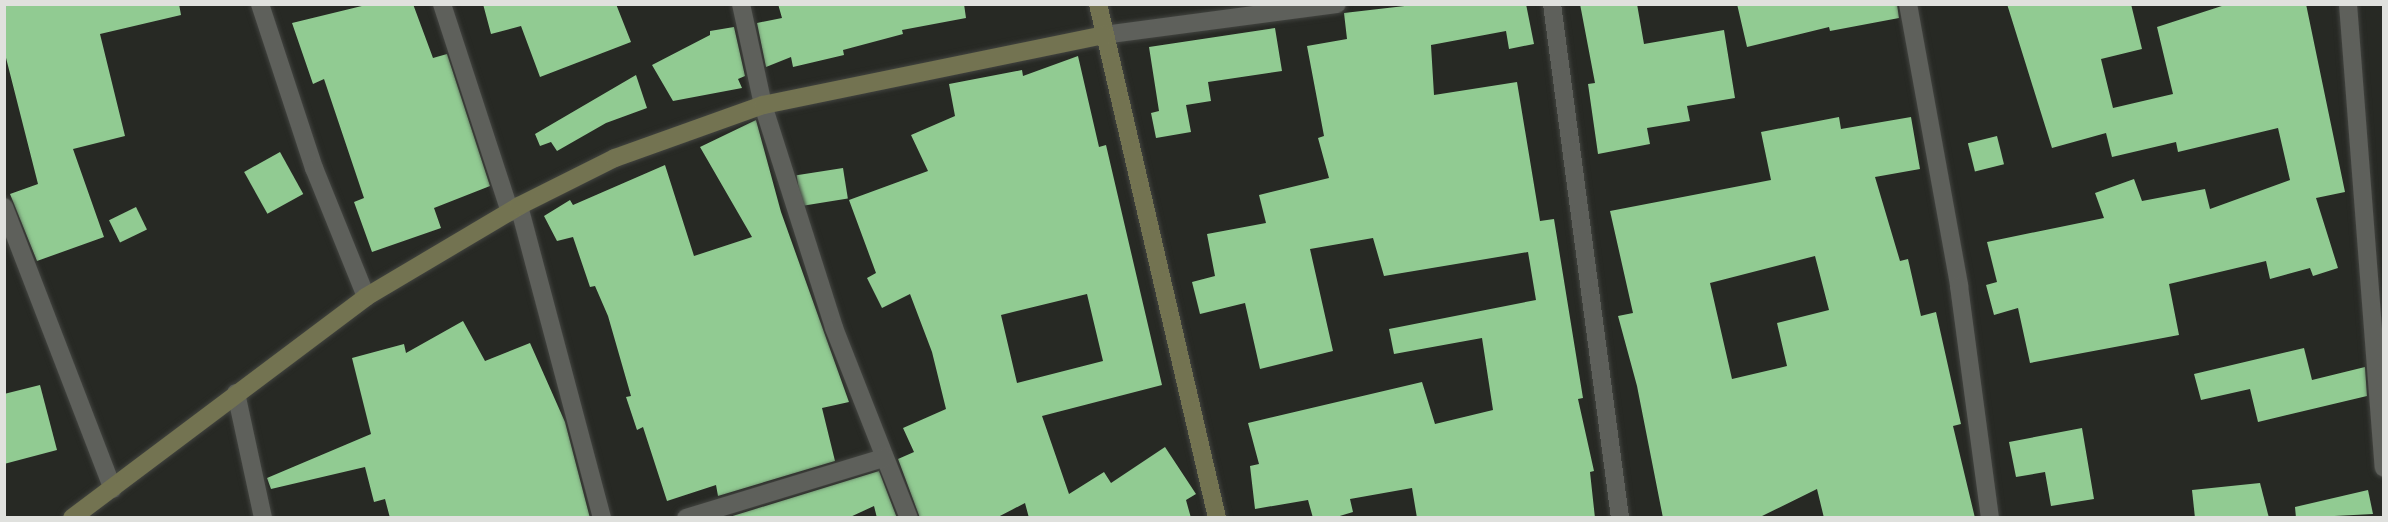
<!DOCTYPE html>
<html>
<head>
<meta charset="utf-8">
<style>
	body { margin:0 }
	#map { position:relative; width:2388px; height:522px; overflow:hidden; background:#272924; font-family:"IBM Plex Sans",sans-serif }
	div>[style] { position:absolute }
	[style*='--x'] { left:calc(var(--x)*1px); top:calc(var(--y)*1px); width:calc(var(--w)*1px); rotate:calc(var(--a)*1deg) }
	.building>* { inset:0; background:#91cb92; transform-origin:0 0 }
	.roads { filter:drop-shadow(0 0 2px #424440) drop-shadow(0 0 2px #424440) }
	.street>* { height:18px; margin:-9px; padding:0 9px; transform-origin:9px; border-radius:9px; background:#5e605b }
	.secondary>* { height:18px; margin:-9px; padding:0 9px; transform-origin:9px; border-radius:9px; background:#737351 }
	span { translate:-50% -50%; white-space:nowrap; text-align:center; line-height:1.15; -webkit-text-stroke:6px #1e1f1b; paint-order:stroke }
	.frame { position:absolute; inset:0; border:6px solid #e0e1de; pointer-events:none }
</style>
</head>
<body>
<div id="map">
	<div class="building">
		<i style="clip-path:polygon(4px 4px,179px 4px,181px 15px,100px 34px,125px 136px,73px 149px,104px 237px,37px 261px,10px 194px,38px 184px,4px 50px)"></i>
		<i style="clip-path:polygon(370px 4px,413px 4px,433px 58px,447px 54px,490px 186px,434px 208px,441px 228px,372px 252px,354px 202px,364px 198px,324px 79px,313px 84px,292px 23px)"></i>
		<i style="clip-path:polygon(483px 4px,616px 4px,631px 42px,540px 77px,521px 26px,491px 34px)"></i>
		<i style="clip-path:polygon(778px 4px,964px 4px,966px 18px,902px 30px,903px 34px,843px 50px,844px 55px,793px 67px,791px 57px,766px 67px,757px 23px,782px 18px)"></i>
		<i style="clip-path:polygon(1422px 4px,1526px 4px,1534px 44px,1509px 49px,1506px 31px,1431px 45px,1434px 95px,1517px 82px,1540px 221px,1554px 219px,1583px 398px,1578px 399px,1594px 471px,1590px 472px,1595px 518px,1417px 518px,1412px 488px,1350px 499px,1353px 512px,1333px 518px,1313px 518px,1308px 500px,1255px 509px,1250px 466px,1259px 464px,1248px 423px,1422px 382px,1435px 424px,1493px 410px,1482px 338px,1394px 354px,1389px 329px,1536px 300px,1528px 252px,1384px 276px,1373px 238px,1310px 249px,1333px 351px,1260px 369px,1245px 303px,1200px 314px,1192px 282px,1215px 276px,1207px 234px,1266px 223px,1259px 195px,1329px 178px,1318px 138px,1324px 136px,1307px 46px,1347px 39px,1344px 13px)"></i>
		<i style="clip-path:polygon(1580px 4px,1637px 4px,1644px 44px,1724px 30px,1735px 98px,1687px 106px,1690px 121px,1647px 128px,1650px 144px,1598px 154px,1588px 84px,1595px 83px)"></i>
		<i style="clip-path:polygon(1737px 4px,1897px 4px,1899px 18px,1830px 31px,1829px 27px,1747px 47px)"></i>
		<i style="clip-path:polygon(2007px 4px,2131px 4px,2142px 49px,2101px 59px,2113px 108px,2173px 94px,2157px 27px,2228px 4px,2306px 4px,2345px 192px,2316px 198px,2338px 268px,2313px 276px,2310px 268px,2270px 279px,2266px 261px,2169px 284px,2179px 335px,2030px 363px,2018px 308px,1994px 315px,1986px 285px,1997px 282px,1987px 242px,2104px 218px,2095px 193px,2134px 179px,2142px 201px,2205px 189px,2210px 209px,2290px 180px,2278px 128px,2178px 152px,2176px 142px,2112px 157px,2106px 133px,2052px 148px)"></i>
		<i style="clip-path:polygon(734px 27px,745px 76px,738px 79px,742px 88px,673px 101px,652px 65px,710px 35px,710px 31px)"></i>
		<i style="clip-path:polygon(1275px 28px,1282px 71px,1208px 82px,1211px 101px,1186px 105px,1191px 132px,1156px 138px,1151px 113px,1159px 111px,1149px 47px)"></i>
		<i style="clip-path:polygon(evenodd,1078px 56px,1099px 147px,1106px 145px,1162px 385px,1042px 416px,1069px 494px,1104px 472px,1111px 483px,1165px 447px,1196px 494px,1186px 500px,1191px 518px,1029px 518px,1025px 503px,996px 518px,920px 518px,898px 459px,914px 452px,903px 428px,946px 409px,932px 352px,910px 294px,882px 308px,867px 278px,876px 273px,849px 200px,928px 171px,911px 135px,955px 116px,949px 84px,1022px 70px,1023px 76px,1078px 56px,1087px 294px,1103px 361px,1017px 383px,1001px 315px,1087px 294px)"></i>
		<i style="clip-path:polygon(636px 75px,647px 108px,606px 123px,557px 151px,551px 142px,540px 146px,535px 134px)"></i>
		<i style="clip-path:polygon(evenodd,1839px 117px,1841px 129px,1911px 117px,1920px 169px,1875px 177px,1900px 261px,1908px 259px,1921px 316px,1936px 312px,1961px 424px,1953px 426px,1975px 518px,1824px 518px,1817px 489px,1758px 518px,1663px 518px,1637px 386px,1618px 316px,1633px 313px,1610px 211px,1771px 180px,1761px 132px,1839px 117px,1815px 256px,1829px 310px,1777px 323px,1787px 366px,1732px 379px,1710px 283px,1815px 256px)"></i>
		<i style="clip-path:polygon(756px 120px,781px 212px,849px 402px,822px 408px,835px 461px,718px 496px,716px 485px,667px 501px,643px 427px,637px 430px,626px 397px,631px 396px,608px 316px,595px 286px,590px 287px,573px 237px,557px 241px,544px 216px,570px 200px,573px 205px,665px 165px,694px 256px,752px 237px,700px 147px)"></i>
		<i style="left:1997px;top:136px;width:29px;height:30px;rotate:76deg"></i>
		<i style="left:280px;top:152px;width:48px;height:41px;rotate:61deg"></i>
		<i style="left:843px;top:168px;width:31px;height:47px;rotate:81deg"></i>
		<i style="left:136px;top:207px;width:25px;height:30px;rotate:64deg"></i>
		<i style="clip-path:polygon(463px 321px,485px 361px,530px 343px,565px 422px,590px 518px,390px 518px,385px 499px,374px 502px,365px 467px,271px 489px,267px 478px,371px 434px,352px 358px,404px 344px,406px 353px)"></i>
		<i style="clip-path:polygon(2304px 348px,2312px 380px,2365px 367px,2367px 396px,2258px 422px,2250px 389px,2201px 400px,2194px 374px)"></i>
		<i style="clip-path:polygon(40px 385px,57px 450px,4px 464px,4px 394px)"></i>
		<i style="clip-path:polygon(2082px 428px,2094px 499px,2051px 506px,2045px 472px,2016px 477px,2009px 442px)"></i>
		<i style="clip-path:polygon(879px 471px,897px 518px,877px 518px,874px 506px,848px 518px,726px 518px)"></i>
		<i style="clip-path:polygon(2260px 483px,2269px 518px,2195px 518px,2192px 490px)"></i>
		<i style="clip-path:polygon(2368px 490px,2373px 514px,2296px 518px,2295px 507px)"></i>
	</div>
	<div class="roads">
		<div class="street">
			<i style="--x:260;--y:4;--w:173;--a:71.8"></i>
			<i style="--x:314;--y:168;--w:139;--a:68"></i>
			<i style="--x:442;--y:4;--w:219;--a:71.9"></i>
			<i style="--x:741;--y:4;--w:103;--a:77.7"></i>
			<i style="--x:763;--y:105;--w:234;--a:72.3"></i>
			<i style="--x:834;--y:328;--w:204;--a:68.5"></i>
			<i style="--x:1552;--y:4;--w:518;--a:82.46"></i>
			<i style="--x:1908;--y:4;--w:287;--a:79.7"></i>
			<i style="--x:1959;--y:286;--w:234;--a:82.4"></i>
			<i style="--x:2348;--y:4;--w:465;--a:85.6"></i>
			<i style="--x:1104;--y:35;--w:235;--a:-7.6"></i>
			<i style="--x:519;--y:206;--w:323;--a:75.1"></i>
			<i style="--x:4;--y:207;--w:302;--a:68.9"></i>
			<i style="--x:236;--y:393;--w:128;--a:77.8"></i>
			<i style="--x:686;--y:518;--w:207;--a:-16.9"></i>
		</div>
		<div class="secondary">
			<i style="--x:1098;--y:4;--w:528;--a:76.96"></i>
			<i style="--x:72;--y:518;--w:368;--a:-36.9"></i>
			<i style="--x:366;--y:297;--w:178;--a:-30.7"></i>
			<i style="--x:519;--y:206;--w:107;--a:-26.6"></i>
			<i style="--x:615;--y:158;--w:157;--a:-19.7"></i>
			<i style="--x:763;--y:105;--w:348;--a:-11.6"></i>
		</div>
	</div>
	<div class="frame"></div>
</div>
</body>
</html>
